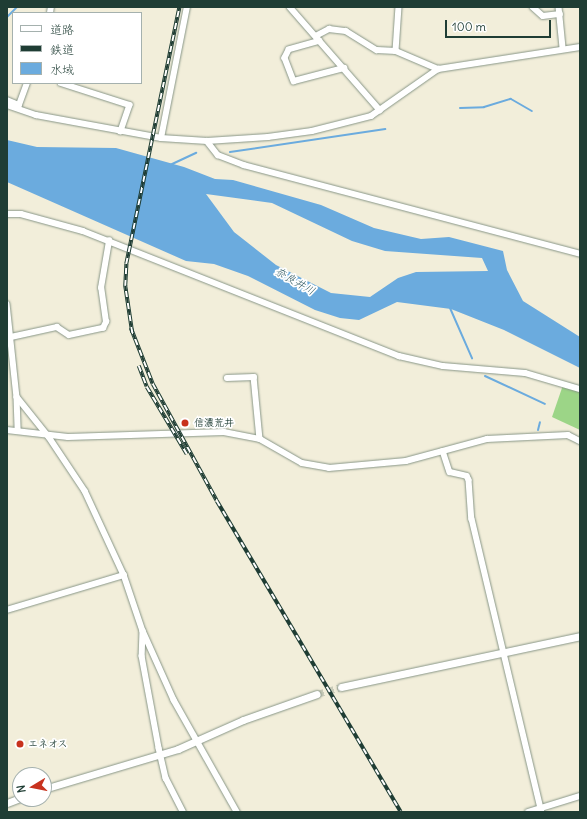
<!DOCTYPE html>
<html>
<head>
<meta charset="utf-8">
<style>
	body { margin:0 }
	#map { position:relative; width:587px; height:819px; overflow:hidden; background:#f2eeda; font-family:Delius,"Klee One",sans-serif }
	div>[style] { position:absolute }
	[style*='--x'] { left:calc(var(--x)*1px); top:calc(var(--y)*1px); width:calc(var(--w)*1px); rotate:calc(var(--a)*1deg) }
	.green>* { inset:0; background:#9cd587 }
	.water>* { inset:0; background:#6babde }
	.stream>* { height:2px; margin:-1px; padding:0 1px; transform-origin:1px; border-radius:1px; background:#6babde }
	.tertiary-tunnel>* { height:7px; margin-top:-3.5px; transform-origin:0; background:repeating-linear-gradient(90deg,#c8cbb9 0 7px,transparent 0 10.5px) }
	.roads { filter:drop-shadow(0 0 1px #889687) drop-shadow(0 0 1px #889687) }
	.minor>* { height:5.5px; margin:-2.75px; padding:0 2.75px; transform-origin:2.75px; border-radius:2.75px; background:#fff }
	.tertiary>* { height:7px; margin:-3.5px; padding:0 3.5px; transform-origin:3.5px; border-radius:3.5px; background:#fff }
	.rail>* { height:3.5px; margin-top:-1.75px; transform-origin:0; background:repeating-linear-gradient(90deg,#fff 0 6px,#1f3d34 0 12px); box-sizing:border-box; border-block:1px solid #1f3d34 }
	.dots>* { width:11px; height:11px; translate:-50% -50%; box-sizing:border-box; border:2px solid #fff; border-radius:50% }
	span { translate:-50% -50%; white-space:nowrap; text-align:center; line-height:1.15; -webkit-text-stroke:3.5px #fff; paint-order:stroke }
	.poi-label { font-size:10px; color:#1f3d34; font-weight:700 }
	.left { translate:0 -50%; text-align:left }
	.water-label { font-size:11px; color:#365e67; font-style:italic }
	.frame { position:absolute; inset:0; border:8px solid #1f3d34; pointer-events:none }
	.legend { position:absolute; left:12px; top:12px; width:130px; height:72px; box-sizing:border-box; background:#fff; border:1px solid #a5b1ae; margin:0; padding:5px 7px; list-style:none; font-size:12px; color:#1f3d34 }
	.legend li { display:flex; align-items:center; gap:8px; height:20px }
	.legend b { width:20px; border:1px solid #a5b1ae }
	.north { position:absolute; left:12px; top:767px; width:40px; height:40px; box-sizing:border-box; background:#fff; border:1px solid #a5b1ae; border-radius:50%; rotate:260deg; font-size:11px; font-weight:700; line-height:16px; text-align:center; color:#1f3d34 }
	.north::after { content:''; display:block; margin:auto; width:14px; height:18px; background:#c8321e; clip-path:polygon(50% 0,100% 100%,50% 72%,0 100%) }
	.scale { position:absolute; left:445px; top:20px; width:106px; height:18px; box-sizing:border-box; border:2px solid #1f3d34; border-top:0; padding-left:5px; font-size:12px; line-height:14px; white-space:nowrap; color:#1f3d34; -webkit-text-stroke:3px #fff; paint-order:stroke }
</style>
</head>
<body>
<div id="map">
	<div class="green">
		<i style="clip-path:polygon(563px 385px,580px 391px,580px 430px,552px 417px)"></i>
	</div>
	<div class="water">
		<i style="clip-path:polygon(evenodd,7px 140px,37px 147px,116px 148px,184px 167px,215px 179px,233px 180px,321px 205px,374px 228px,421px 239px,449px 237px,503px 251px,507px 270px,523px 301px,580px 337px,580px 368px,504px 330px,451px 309px,397px 302px,359px 320px,340px 318px,315px 310px,248px 276px,214px 264px,186px 261px,7px 182px,7px 140px,206px 194px,272px 203px,352px 241px,385px 251px,482px 258px,488px 271px,416px 272px,398px 278px,370px 297px,331px 293px,276px 265px,234px 232px,206px 194px)"></i>
	</div>
	<div class="stream">
		<i style="--x:7;--y:17;--w:14;--a:-45"></i>
		<i style="--x:460;--y:108;--w:24;--a:-2"></i>
		<i style="--x:484;--y:107;--w:28;--a:-17"></i>
		<i style="--x:511;--y:99;--w:24;--a:30"></i>
		<i style="--x:230;--y:152;--w:157;--a:-8.4"></i>
		<i style="--x:170;--y:165;--w:29;--a:-25"></i>
		<i style="--x:450;--y:308;--w:55;--a:66.3"></i>
		<i style="--x:485;--y:376;--w:66;--a:25"></i>
		<i style="--x:538;--y:430;--w:8;--a:-76"></i>
	</div>
	<div class="tertiary-tunnel">
		<i style="--x:317;--y:694;--w:25;--a:-16"></i>
	</div>
	<div class="roads">
		<div class="minor">
			<i style="--x:290;--y:7;--w:137;--a:48.9"></i>
			<i style="--x:399;--y:7;--w:44;--a:93.9"></i>
			<i style="--x:396;--y:51;--w:46;--a:23.2"></i>
			<i style="--x:533;--y:7;--w:13;--a:42"></i>
			<i style="--x:543;--y:16;--w:17;--a:-7"></i>
			<i style="--x:559;--y:7;--w:41;--a:84.4"></i>
			<i style="--x:50;--y:13;--w:6;--a:-81"></i>
			<i style="--x:316;--y:36;--w:15;--a:-28"></i>
			<i style="--x:329;--y:29;--w:17;--a:7"></i>
			<i style="--x:346;--y:31;--w:36;--a:32"></i>
			<i style="--x:377;--y:50;--w:19;--a:3"></i>
			<i style="--x:320;--y:41;--w:32;--a:164"></i>
			<i style="--x:289;--y:50;--w:9;--a:117"></i>
			<i style="--x:285;--y:58;--w:25;--a:69"></i>
			<i style="--x:294;--y:81;--w:52;--a:-14.6"></i>
			<i style="--x:61;--y:83;--w:72;--a:17.7"></i>
			<i style="--x:130;--y:105;--w:28;--a:109"></i>
			<i style="--x:7;--y:100;--w:13;--a:23"></i>
			<i style="--x:19;--y:105;--w:23;--a:-70"></i>
			<i style="--x:7;--y:105;--w:31;--a:19"></i>
			<i style="--x:36;--y:115;--w:127;--a:10.4"></i>
			<i style="--x:161;--y:138;--w:46;--a:3.7"></i>
			<i style="--x:207;--y:141;--w:61;--a:-3.8"></i>
			<i style="--x:268;--y:137;--w:44;--a:-7.8"></i>
			<i style="--x:312;--y:131;--w:61;--a:-14.3"></i>
			<i style="--x:371;--y:116;--w:82;--a:-35"></i>
			<i style="--x:438;--y:69;--w:144;--a:-8.8"></i>
			<i style="--x:161;--y:138;--w:134;--a:-78.8"></i>
			<i style="--x:207;--y:141;--w:18;--a:52"></i>
			<i style="--x:218;--y:155;--w:28;--a:21"></i>
			<i style="--x:244;--y:165;--w:348;--a:14.8"></i>
			<i style="--x:7;--y:214;--w:14;--a:0"></i>
			<i style="--x:21;--y:214;--w:64;--a:15.3"></i>
			<i style="--x:83;--y:231;--w:340;--a:21.6"></i>
			<i style="--x:399;--y:356;--w:45;--a:12.8"></i>
			<i style="--x:443;--y:366;--w:82;--a:4.9"></i>
			<i style="--x:525;--y:373;--w:57;--a:16.2"></i>
			<i style="--x:7;--y:304;--w:94;--a:83.9"></i>
			<i style="--x:17;--y:397;--w:51;--a:51.3"></i>
			<i style="--x:49;--y:437;--w:65;--a:56.3"></i>
			<i style="--x:85;--y:491;--w:93;--a:65.1"></i>
			<i style="--x:124;--y:575;--w:59;--a:71.3"></i>
			<i style="--x:143;--y:631;--w:76;--a:65.8"></i>
			<i style="--x:174;--y:700;--w:129;--a:60.6"></i>
			<i style="--x:11;--y:337;--w:47;--a:-12.3"></i>
			<i style="--x:57;--y:327;--w:14;--a:34"></i>
			<i style="--x:69;--y:335;--w:35;--a:-12"></i>
			<i style="--x:103;--y:328;--w:7;--a:-63"></i>
			<i style="--x:106;--y:322;--w:34;--a:-98"></i>
			<i style="--x:101;--y:288;--w:48;--a:-80.3"></i>
			<i style="--x:227;--y:378;--w:27;--a:-2"></i>
			<i style="--x:254;--y:377;--w:62;--a:84.5"></i>
			<i style="--x:17;--y:397;--w:33;--a:88"></i>
			<i style="--x:7;--y:430;--w:61;--a:6.5"></i>
			<i style="--x:68;--y:437;--w:156;--a:-1.8"></i>
			<i style="--x:224;--y:432;--w:37;--a:11"></i>
			<i style="--x:260;--y:439;--w:48;--a:29.7"></i>
			<i style="--x:302;--y:463;--w:27;--a:10"></i>
			<i style="--x:329;--y:468;--w:77;--a:-5.2"></i>
			<i style="--x:406;--y:461;--w:84;--a:-15.2"></i>
			<i style="--x:487;--y:439;--w:81;--a:-2.8"></i>
			<i style="--x:568;--y:435;--w:13;--a:27"></i>
			<i style="--x:443;--y:451;--w:22;--a:72"></i>
			<i style="--x:450;--y:472;--w:17;--a:13"></i>
			<i style="--x:467;--y:476;--w:4;--a:63"></i>
			<i style="--x:469;--y:480;--w:39;--a:86"></i>
			<i style="--x:472;--y:519;--w:301;--a:76.6"></i>
			<i style="--x:7;--y:610;--w:122;--a:-16.7"></i>
			<i style="--x:143;--y:631;--w:25;--a:92"></i>
			<i style="--x:142;--y:656;--w:94;--a:79.5"></i>
			<i style="--x:159;--y:748;--w:31;--a:77"></i>
			<i style="--x:166;--y:778;--w:38;--a:63"></i>
			<i style="--x:528;--y:812;--w:54;--a:-17.1"></i>
		</div>
		<div class="tertiary">
			<i style="--x:341;--y:687;--w:244;--a:-12"></i>
			<i style="--x:44;--y:789;--w:140;--a:-16.6"></i>
			<i style="--x:178;--y:749;--w:71;--a:-24"></i>
			<i style="--x:243;--y:720;--w:78;--a:-19.4"></i>
			<i style="--x:7;--y:803;--w:14;--a:-21"></i>
		</div>
	</div>
	<div class="rail">
		<i style="--x:131;--y:328;--w:60;--a:68.6"></i>
		<i style="--x:153;--y:384;--w:133;--a:61.3"></i>
		<i style="--x:217;--y:501;--w:361;--a:59.4"></i>
		<i style="--x:132;--y:333;--w:48;--a:-98.5"></i>
		<i style="--x:125;--y:286;--w:22;--a:-87"></i>
		<i style="--x:126;--y:264;--w:262;--a:-78.3"></i>
		<i style="--x:139;--y:366;--w:22;--a:69"></i>
		<i style="--x:147;--y:387;--w:78;--a:59.2"></i>
	</div>
	<div class="dots">
		<i style="left:185px;top:423px;background:#c8321e"></i>
		<i style="left:20px;top:744px;background:#c8321e"></i>
	</div>
	<div class="poi-label">
		<span class="left" style="left:194px;top:423px">信濃荒井</span>
		<span class="left" style="left:28px;top:744px">エネオス</span>
	</div>
	<div class="water-label">
		<span style="left:295px;top:281px;rotate:30deg">奈良井川</span>
	</div>
	<div class="frame"></div>
	<ul class="legend">
	<li><b style="height:5px;background:#fff"></b>道路</li>
	<li><b style="height:5px;background:#1f3d34"></b>鉄道</li>
	<li><b style="height:11px;background:#6babde"></b>水域</li>
	</ul>
	<div class="north">N</div>
	<div class="scale">100 m</div>
</div>
</body>
</html>
